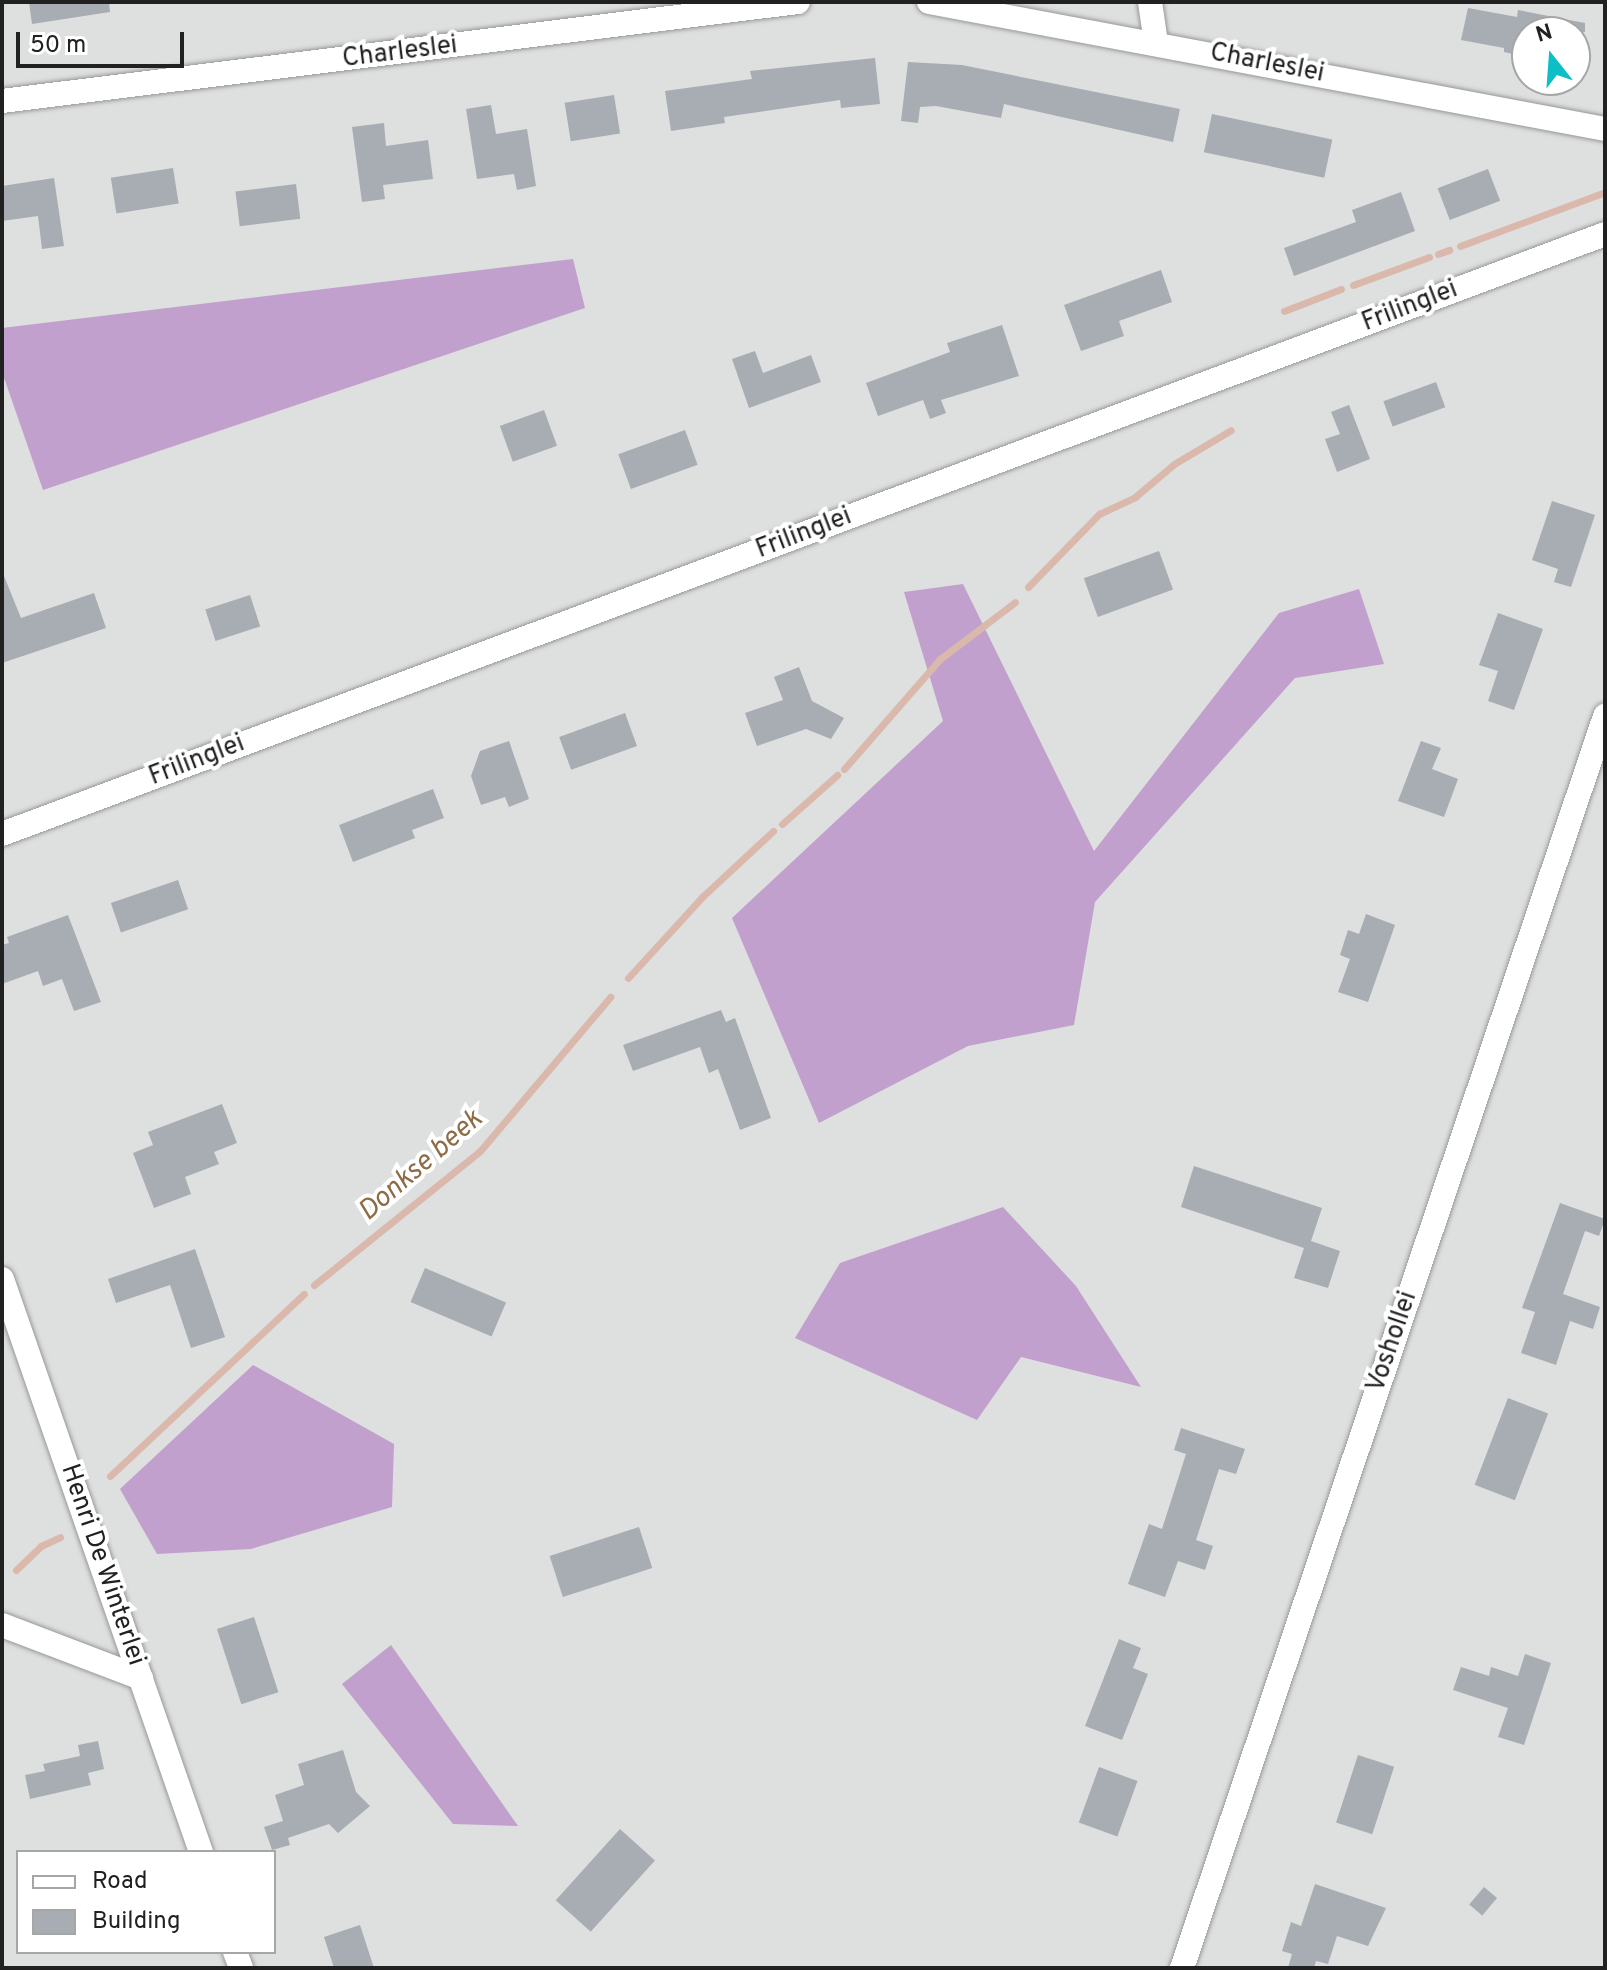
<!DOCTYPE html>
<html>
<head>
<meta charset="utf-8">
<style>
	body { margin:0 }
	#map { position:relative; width:1607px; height:1970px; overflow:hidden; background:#e8ebf1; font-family:Overpass,sans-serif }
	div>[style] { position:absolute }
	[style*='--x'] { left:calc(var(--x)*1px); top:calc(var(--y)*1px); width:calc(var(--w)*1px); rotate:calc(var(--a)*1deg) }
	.residential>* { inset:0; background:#dedfdf }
	.forest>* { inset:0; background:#c2a0cd }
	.stream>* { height:7px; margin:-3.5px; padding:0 3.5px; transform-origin:3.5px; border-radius:3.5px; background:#dbb8ac }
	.building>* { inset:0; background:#a7adb3; transform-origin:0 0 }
	.roads { filter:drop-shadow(0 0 2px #989898) drop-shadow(0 0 2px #989898) }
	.street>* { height:24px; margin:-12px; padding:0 12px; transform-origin:12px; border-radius:12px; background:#fff }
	span { translate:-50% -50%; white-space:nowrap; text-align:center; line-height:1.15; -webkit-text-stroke:8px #fff; paint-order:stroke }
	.street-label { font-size:26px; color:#212121 }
	.water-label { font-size:28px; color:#8d6c45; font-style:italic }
	.frame { position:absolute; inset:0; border:4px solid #212121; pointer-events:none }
	.legend { position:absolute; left:16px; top:1850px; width:260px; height:104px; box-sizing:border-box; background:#fff; border:2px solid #a6a6a6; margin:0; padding:10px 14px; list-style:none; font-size:24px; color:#212121 }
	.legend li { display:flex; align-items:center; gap:16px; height:40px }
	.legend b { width:40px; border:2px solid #a6a6a6 }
	.north { position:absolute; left:1511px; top:16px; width:80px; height:80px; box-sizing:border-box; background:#fff; border:2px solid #a6a6a6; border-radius:50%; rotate:343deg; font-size:22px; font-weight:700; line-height:32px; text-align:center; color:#212121 }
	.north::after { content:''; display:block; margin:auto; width:28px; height:36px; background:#0cbec6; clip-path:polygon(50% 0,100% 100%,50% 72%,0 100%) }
	.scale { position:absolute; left:16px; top:32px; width:168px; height:36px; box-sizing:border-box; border:4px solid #212121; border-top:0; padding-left:10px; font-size:24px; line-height:28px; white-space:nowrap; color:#212121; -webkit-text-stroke:6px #fff; paint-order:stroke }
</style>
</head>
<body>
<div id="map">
	<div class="residential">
		<i style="clip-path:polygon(evenodd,2px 2px,1605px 2px,1605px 1968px,2px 1968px,2px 2px,1527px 32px,1575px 32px,1575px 80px,1527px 80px,1527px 32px,2px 2px,18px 1852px,274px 1852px,274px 1952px,18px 1952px,18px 1852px)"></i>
	</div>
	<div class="forest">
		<i style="clip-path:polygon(573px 259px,585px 308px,43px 490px,2px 372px,2px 328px)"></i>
		<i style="clip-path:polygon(963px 584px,1094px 851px,1279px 613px,1359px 589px,1384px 664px,1295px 678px,1095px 902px,1074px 1025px,968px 1046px,819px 1123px,732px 918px,943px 721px,904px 592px)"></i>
		<i style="clip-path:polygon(1003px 1207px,1076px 1286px,1141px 1387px,1021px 1357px,977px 1420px,795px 1338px,840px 1263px)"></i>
		<i style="clip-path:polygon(253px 1365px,394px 1444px,392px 1507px,251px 1549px,157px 1554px,120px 1489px)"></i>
		<i style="clip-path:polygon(391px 1645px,518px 1826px,453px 1824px,342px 1684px)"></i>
	</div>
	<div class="stream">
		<i style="--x:1460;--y:246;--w:155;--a:-20.4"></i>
		<i style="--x:1438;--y:254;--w:12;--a:-20"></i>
		<i style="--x:1353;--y:285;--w:81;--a:-20.2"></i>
		<i style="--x:1284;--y:311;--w:61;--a:-21.1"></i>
		<i style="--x:1028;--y:587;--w:102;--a:-45.8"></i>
		<i style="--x:1099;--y:514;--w:40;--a:-25"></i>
		<i style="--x:1135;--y:497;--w:51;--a:-40.2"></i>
		<i style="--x:1174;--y:464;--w:66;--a:-30.8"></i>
		<i style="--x:844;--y:769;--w:146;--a:-48.9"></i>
		<i style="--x:940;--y:659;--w:94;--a:-37.2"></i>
		<i style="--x:782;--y:824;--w:74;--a:-41.7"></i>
		<i style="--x:628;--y:978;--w:110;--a:-47.6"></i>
		<i style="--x:702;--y:897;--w:97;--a:-42.9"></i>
		<i style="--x:314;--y:1285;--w:213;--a:-38.9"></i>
		<i style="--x:480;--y:1151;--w:202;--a:-49.8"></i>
		<i style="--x:110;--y:1476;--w:266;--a:-43.2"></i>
		<i style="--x:16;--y:1570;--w:35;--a:-44"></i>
		<i style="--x:41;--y:1546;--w:21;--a:-25"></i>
	</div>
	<div class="building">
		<i style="clip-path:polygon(29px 2px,109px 2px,110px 12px,32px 24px)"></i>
		<i style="clip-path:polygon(1468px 8px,1517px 17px,1518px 10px,1585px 23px,1585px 32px,1527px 32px,1527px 57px,1504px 52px,1504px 48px,1461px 40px)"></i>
		<i style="clip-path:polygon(875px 58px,880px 104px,841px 108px,840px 100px,724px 117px,725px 123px,671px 131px,665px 91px,752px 79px,750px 71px)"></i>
		<i style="clip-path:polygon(908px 62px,962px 65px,1180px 109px,1173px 142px,1004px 104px,1001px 118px,936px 106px,920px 107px,918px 123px,901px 121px)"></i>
		<i style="left:614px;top:95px;width:39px;height:50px;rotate:81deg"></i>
		<i style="clip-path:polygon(491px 105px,496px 134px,527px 129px,536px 186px,517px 190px,514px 174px,477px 179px,466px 109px)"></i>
		<i style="left:1212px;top:114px;width:123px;height:39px;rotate:12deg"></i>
		<i style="clip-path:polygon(384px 123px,386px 146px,428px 140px,433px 179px,383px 185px,385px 199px,362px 202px,352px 127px)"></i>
		<i style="left:173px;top:168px;width:36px;height:63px;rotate:81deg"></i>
		<i style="left:1488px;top:169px;width:34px;height:54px;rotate:69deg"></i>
		<i style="clip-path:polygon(54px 178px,64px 246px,42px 249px,38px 216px,2px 221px,2px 186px)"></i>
		<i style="left:296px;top:184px;width:35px;height:61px;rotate:83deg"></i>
		<i style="clip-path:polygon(1401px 192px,1415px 231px,1294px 276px,1284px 248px,1356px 222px,1352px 210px)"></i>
		<i style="clip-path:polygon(1161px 270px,1172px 302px,1119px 321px,1124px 336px,1081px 351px,1064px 305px)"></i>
		<i style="clip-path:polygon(1002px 325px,1019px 376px,941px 400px,946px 413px,930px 419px,923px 400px,878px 416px,866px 383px,950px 352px,947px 343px)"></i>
		<i style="clip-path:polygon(755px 351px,763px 373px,811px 355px,821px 382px,749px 408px,732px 359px)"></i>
		<i style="left:1436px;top:382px;width:27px;height:56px;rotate:70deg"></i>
		<i style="clip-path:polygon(1349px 405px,1370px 459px,1337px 472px,1325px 439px,1340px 434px,1331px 412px)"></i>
		<i style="left:544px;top:410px;width:38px;height:47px;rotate:70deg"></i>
		<i style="left:685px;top:430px;width:37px;height:71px;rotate:70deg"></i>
		<i style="clip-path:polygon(1552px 501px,1595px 515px,1571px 587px,1554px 582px,1558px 569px,1532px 560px)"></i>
		<i style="left:1159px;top:551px;width:41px;height:80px;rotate:70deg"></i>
		<i style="clip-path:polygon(2px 571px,21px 618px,94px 593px,106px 628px,2px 663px)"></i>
		<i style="left:250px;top:595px;width:33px;height:47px;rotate:72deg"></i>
		<i style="clip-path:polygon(1498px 613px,1543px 629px,1514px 710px,1488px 701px,1498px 671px,1479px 665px)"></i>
		<i style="clip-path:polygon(799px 667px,812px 701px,844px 718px,831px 739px,806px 729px,757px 746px,745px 713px,783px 700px,774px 677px)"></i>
		<i style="left:625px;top:713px;width:35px;height:70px;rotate:70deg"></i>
		<i style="clip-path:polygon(509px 741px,529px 799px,509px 807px,505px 797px,481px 805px,471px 776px,480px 751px)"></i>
		<i style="clip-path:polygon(1421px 741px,1441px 748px,1432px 769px,1458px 779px,1444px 817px,1398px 801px)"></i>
		<i style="clip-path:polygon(433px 789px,444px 818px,412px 830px,415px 838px,353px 862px,339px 825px)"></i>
		<i style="left:178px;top:880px;width:31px;height:71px;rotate:71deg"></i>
		<i style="clip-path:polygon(1366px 914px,1395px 925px,1368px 1002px,1338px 992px,1350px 959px,1340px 955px,1348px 930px,1359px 934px)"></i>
		<i style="clip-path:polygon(68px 915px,101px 1002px,74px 1011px,62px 979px,43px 986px,38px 971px,2px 984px,2px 945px,9px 943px,7px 937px)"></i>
		<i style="clip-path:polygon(721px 1010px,726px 1022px,735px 1018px,771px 1118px,740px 1130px,718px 1069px,709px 1073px,700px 1047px,633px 1071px,623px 1045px)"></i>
		<i style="clip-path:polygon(222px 1104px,237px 1143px,214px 1152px,219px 1164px,185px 1177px,191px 1194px,154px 1208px,133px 1153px,153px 1145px,148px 1132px)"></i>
		<i style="clip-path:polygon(1194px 1166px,1322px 1208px,1311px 1241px,1340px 1251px,1328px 1288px,1294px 1278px,1304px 1248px,1181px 1207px)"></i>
		<i style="clip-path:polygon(1560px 1203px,1605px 1219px,1599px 1236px,1585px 1231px,1563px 1294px,1600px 1307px,1593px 1329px,1570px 1321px,1556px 1365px,1521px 1353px,1535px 1312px,1522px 1308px)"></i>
		<i style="clip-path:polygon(195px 1249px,225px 1337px,191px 1348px,170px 1285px,116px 1303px,108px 1279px)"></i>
		<i style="left:425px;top:1268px;width:88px;height:37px;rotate:23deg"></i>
		<i style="left:1508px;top:1398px;width:43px;height:93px;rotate:21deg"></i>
		<i style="clip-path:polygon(1181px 1428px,1245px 1449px,1236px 1474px,1219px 1469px,1196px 1540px,1213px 1546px,1205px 1570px,1178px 1561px,1165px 1597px,1128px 1584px,1149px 1524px,1162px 1529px,1186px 1454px,1174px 1450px)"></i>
		<i style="left:639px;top:1527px;width:43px;height:94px;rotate:72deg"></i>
		<i style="left:254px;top:1617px;width:79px;height:39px;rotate:72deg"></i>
		<i style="clip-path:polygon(1119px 1639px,1141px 1648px,1133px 1668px,1148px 1674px,1122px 1740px,1085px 1726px)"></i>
		<i style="clip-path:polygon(1525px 1654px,1551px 1663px,1524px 1745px,1498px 1737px,1508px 1708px,1453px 1690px,1461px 1667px,1489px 1676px,1491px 1667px,1518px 1676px)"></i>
		<i style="clip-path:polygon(98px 1741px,104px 1769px,88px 1773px,91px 1785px,30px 1799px,25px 1775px,45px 1771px,43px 1764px,80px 1756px,78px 1745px)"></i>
		<i style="clip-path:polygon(343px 1750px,356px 1792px,370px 1806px,338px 1833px,329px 1824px,288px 1838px,290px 1845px,272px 1850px,264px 1827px,283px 1821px,275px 1795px,304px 1785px,298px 1764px)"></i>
		<i style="left:1358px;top:1755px;width:38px;height:71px;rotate:18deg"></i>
		<i style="left:1099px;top:1767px;width:41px;height:59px;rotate:20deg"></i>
		<i style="left:620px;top:1829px;width:47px;height:96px;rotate:42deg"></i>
		<i style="clip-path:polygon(1315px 1884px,1386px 1908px,1368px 1946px,1337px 1936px,1328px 1964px,1316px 1961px,1314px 1968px,1288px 1968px,1292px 1954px,1282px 1951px,1291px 1922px,1301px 1926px)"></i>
		<i style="left:1484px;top:1887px;width:17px;height:23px;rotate:40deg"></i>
		<i style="clip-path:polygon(360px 1925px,374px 1968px,334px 1968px,324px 1937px)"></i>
	</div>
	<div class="roads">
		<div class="street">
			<i style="--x:929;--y:2;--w:688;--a:10.64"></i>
			<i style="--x:1150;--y:2;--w:41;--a:81.7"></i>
			<i style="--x:2;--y:101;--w:802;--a:-7.09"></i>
			<i style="--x:2;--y:834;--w:1712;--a:-20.52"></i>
			<i style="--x:2;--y:1279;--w:607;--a:70.85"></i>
			<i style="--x:2;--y:1625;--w:149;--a:20.9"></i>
			<i style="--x:235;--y:1952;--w:17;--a:69"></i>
			<i style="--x:1182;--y:1968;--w:1322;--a:-71.33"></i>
		</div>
	</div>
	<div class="street-label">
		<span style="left:400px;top:53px;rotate:-7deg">Charleslei</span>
		<span style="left:1267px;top:64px;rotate:11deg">Charleslei</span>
		<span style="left:1410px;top:307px;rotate:-21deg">Frilinglei</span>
		<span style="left:804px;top:534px;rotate:-21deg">Frilinglei</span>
		<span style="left:197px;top:761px;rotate:-21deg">Frilinglei</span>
		<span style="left:1393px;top:1342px;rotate:-71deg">Voshollei</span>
		<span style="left:102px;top:1565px;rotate:71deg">Henri De Winterlei</span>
	</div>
	<div class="water-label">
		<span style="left:421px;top:1166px;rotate:-41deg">Donkse beek</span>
	</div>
	<div class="frame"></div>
	<ul class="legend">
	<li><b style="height:10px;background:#fff"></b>Road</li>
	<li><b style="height:22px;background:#a7adb3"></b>Building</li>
	</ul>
	<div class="north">N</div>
	<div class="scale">50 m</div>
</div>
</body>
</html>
